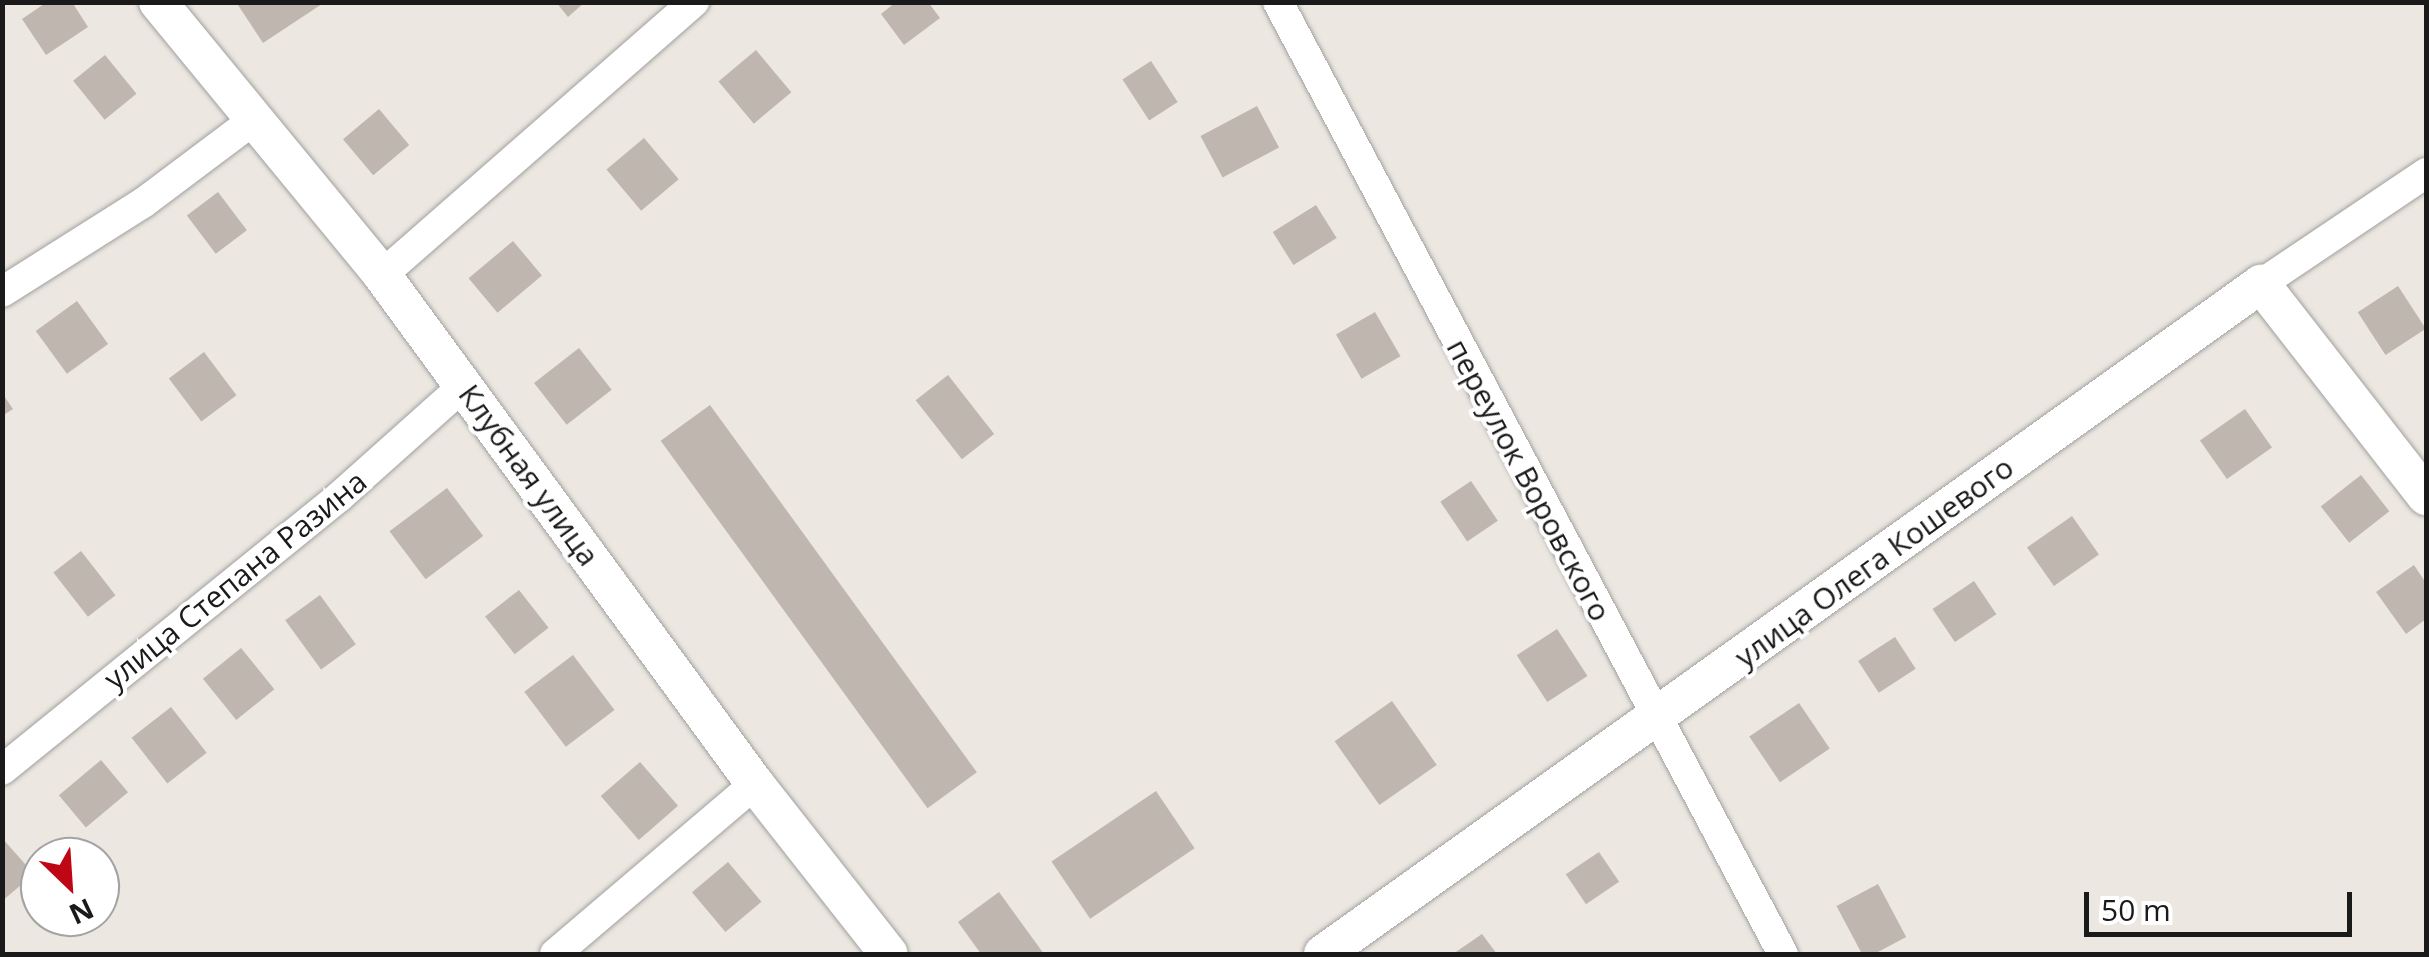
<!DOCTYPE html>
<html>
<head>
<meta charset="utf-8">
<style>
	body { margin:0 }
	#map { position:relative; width:2429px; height:957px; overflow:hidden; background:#ece7e0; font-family:"Open Sans",sans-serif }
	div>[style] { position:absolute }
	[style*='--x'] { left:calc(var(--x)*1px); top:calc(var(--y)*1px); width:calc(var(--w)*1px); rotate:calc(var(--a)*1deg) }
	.building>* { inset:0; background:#c0b6b0; transform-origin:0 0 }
	.roads { filter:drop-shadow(0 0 2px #a1a1a1) drop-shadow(0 0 2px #a1a1a1) }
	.minor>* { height:30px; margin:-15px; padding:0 15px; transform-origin:15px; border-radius:15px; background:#fff }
	.tertiary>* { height:38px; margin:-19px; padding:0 19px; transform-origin:19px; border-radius:19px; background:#fff }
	span { translate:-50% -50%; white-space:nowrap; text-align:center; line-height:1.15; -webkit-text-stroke:8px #fff; paint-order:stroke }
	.street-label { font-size:30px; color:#1a1a1a }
	.frame { position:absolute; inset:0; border:5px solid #1a1a1a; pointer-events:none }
	.north { position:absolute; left:20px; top:837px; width:100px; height:100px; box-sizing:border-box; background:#fff; border:2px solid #a3a3a3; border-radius:50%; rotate:155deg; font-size:28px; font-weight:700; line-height:40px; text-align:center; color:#1a1a1a }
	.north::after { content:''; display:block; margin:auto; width:35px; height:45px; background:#bf0615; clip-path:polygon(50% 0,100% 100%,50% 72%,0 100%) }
	.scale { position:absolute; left:2084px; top:892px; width:268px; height:45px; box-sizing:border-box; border:5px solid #1a1a1a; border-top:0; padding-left:12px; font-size:30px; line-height:35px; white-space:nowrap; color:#1a1a1a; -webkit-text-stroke:8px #fff; paint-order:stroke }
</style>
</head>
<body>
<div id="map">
	<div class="building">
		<i style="clip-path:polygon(47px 2px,72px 2px,88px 27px,46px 55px,22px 19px)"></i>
		<i style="clip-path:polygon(236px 2px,325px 2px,263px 43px)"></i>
		<i style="clip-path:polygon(556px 2px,585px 2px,568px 17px)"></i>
		<i style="clip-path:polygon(896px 2px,928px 2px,940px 18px,904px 45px,881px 14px)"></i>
		<i style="left:756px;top:50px;width:55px;height:49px;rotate:50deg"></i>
		<i style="left:105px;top:55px;width:50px;height:41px;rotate:51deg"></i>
		<i style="left:1151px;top:61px;width:49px;height:34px;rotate:57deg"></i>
		<i style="left:1257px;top:106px;width:47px;height:64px;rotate:62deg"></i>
		<i style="left:379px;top:109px;width:47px;height:47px;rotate:50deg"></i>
		<i style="left:644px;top:138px;width:54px;height:49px;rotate:50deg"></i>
		<i style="left:218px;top:192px;width:48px;height:39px;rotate:53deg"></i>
		<i style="left:1316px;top:205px;width:39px;height:51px;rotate:58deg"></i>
		<i style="left:513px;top:241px;width:45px;height:58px;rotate:50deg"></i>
		<i style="left:2398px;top:286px;width:51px;height:48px;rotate:57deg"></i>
		<i style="left:77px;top:301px;width:53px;height:51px;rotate:54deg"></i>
		<i style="left:1375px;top:312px;width:51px;height:45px;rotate:60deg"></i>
		<i style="left:579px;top:348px;width:53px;height:57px;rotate:52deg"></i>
		<i style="left:204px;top:352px;width:54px;height:44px;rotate:53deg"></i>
		<i style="left:948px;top:375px;width:75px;height:41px;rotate:52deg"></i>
		<i style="clip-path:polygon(2px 393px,13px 409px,2px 416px)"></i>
		<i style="left:710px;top:405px;width:454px;height:61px;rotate:54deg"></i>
		<i style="left:2245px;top:409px;width:47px;height:55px;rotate:55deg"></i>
		<i style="left:2361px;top:475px;width:46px;height:51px;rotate:52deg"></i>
		<i style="left:1471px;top:481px;width:48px;height:37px;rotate:56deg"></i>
		<i style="left:447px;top:488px;width:60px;height:72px;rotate:53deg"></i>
		<i style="left:2072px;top:516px;width:47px;height:55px;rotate:55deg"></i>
		<i style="left:81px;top:551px;width:56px;height:35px;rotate:52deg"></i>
		<i style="clip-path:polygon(2414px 565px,2426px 583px,2426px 619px,2406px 634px,2376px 592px)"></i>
		<i style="left:1974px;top:581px;width:40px;height:50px;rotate:56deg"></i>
		<i style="left:519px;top:590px;width:48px;height:43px;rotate:52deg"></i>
		<i style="left:320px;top:595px;width:61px;height:43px;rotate:54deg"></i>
		<i style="left:1557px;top:629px;width:56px;height:48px;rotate:57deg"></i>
		<i style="left:1895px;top:637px;width:38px;height:44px;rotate:57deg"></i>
		<i style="left:241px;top:648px;width:53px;height:49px;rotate:51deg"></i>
		<i style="left:573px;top:655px;width:69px;height:61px;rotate:53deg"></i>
		<i style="left:1392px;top:701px;width:78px;height:70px;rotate:55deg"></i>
		<i style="left:1799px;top:703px;width:55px;height:60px;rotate:56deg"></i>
		<i style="left:171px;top:707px;width:58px;height:50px;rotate:52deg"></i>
		<i style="left:101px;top:760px;width:42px;height:55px;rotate:50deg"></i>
		<i style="left:640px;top:762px;width:58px;height:52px;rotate:49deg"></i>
		<i style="left:1156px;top:791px;width:69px;height:126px;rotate:56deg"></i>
		<i style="clip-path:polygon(2px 838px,34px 874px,2px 901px)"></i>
		<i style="left:1599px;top:852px;width:36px;height:40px;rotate:56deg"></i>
		<i style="left:728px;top:862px;width:52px;height:47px;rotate:50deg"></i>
		<i style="left:1878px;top:884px;width:60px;height:47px;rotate:62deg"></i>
		<i style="clip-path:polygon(999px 892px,1044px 954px,981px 954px,958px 922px)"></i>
		<i style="clip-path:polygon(1482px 934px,1497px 954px,1453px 954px)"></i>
	</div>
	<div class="roads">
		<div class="minor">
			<i style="--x:1278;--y:2;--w:1078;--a:62.06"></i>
			<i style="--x:382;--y:275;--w:415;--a:-41.2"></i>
			<i style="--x:2261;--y:284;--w:199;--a:-33.9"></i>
			<i style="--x:2;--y:292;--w:167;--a:-32.3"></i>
			<i style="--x:143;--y:203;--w:135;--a:-36.9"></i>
			<i style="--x:2;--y:770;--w:434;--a:-39"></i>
			<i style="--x:339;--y:497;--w:166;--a:-41.8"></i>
			<i style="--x:555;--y:954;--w:262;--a:-40.4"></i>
		</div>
		<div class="tertiary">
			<i style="--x:158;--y:2;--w:353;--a:50.6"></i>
			<i style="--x:382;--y:275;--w:631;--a:53.77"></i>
			<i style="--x:755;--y:784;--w:216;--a:51.8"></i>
			<i style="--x:1323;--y:954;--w:1153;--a:-35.54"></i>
			<i style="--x:2261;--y:284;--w:269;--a:52.1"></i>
		</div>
	</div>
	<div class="street-label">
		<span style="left:529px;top:475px;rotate:54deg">Клубная улица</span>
		<span style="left:1529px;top:480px;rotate:62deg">переулок Воровского</span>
		<span style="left:1874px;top:562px;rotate:-36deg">улица Олега Кошевого</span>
		<span style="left:235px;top:580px;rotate:-39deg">улица Степана Разина</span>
	</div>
	<div class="frame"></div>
	<div class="north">N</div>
	<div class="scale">50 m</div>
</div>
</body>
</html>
